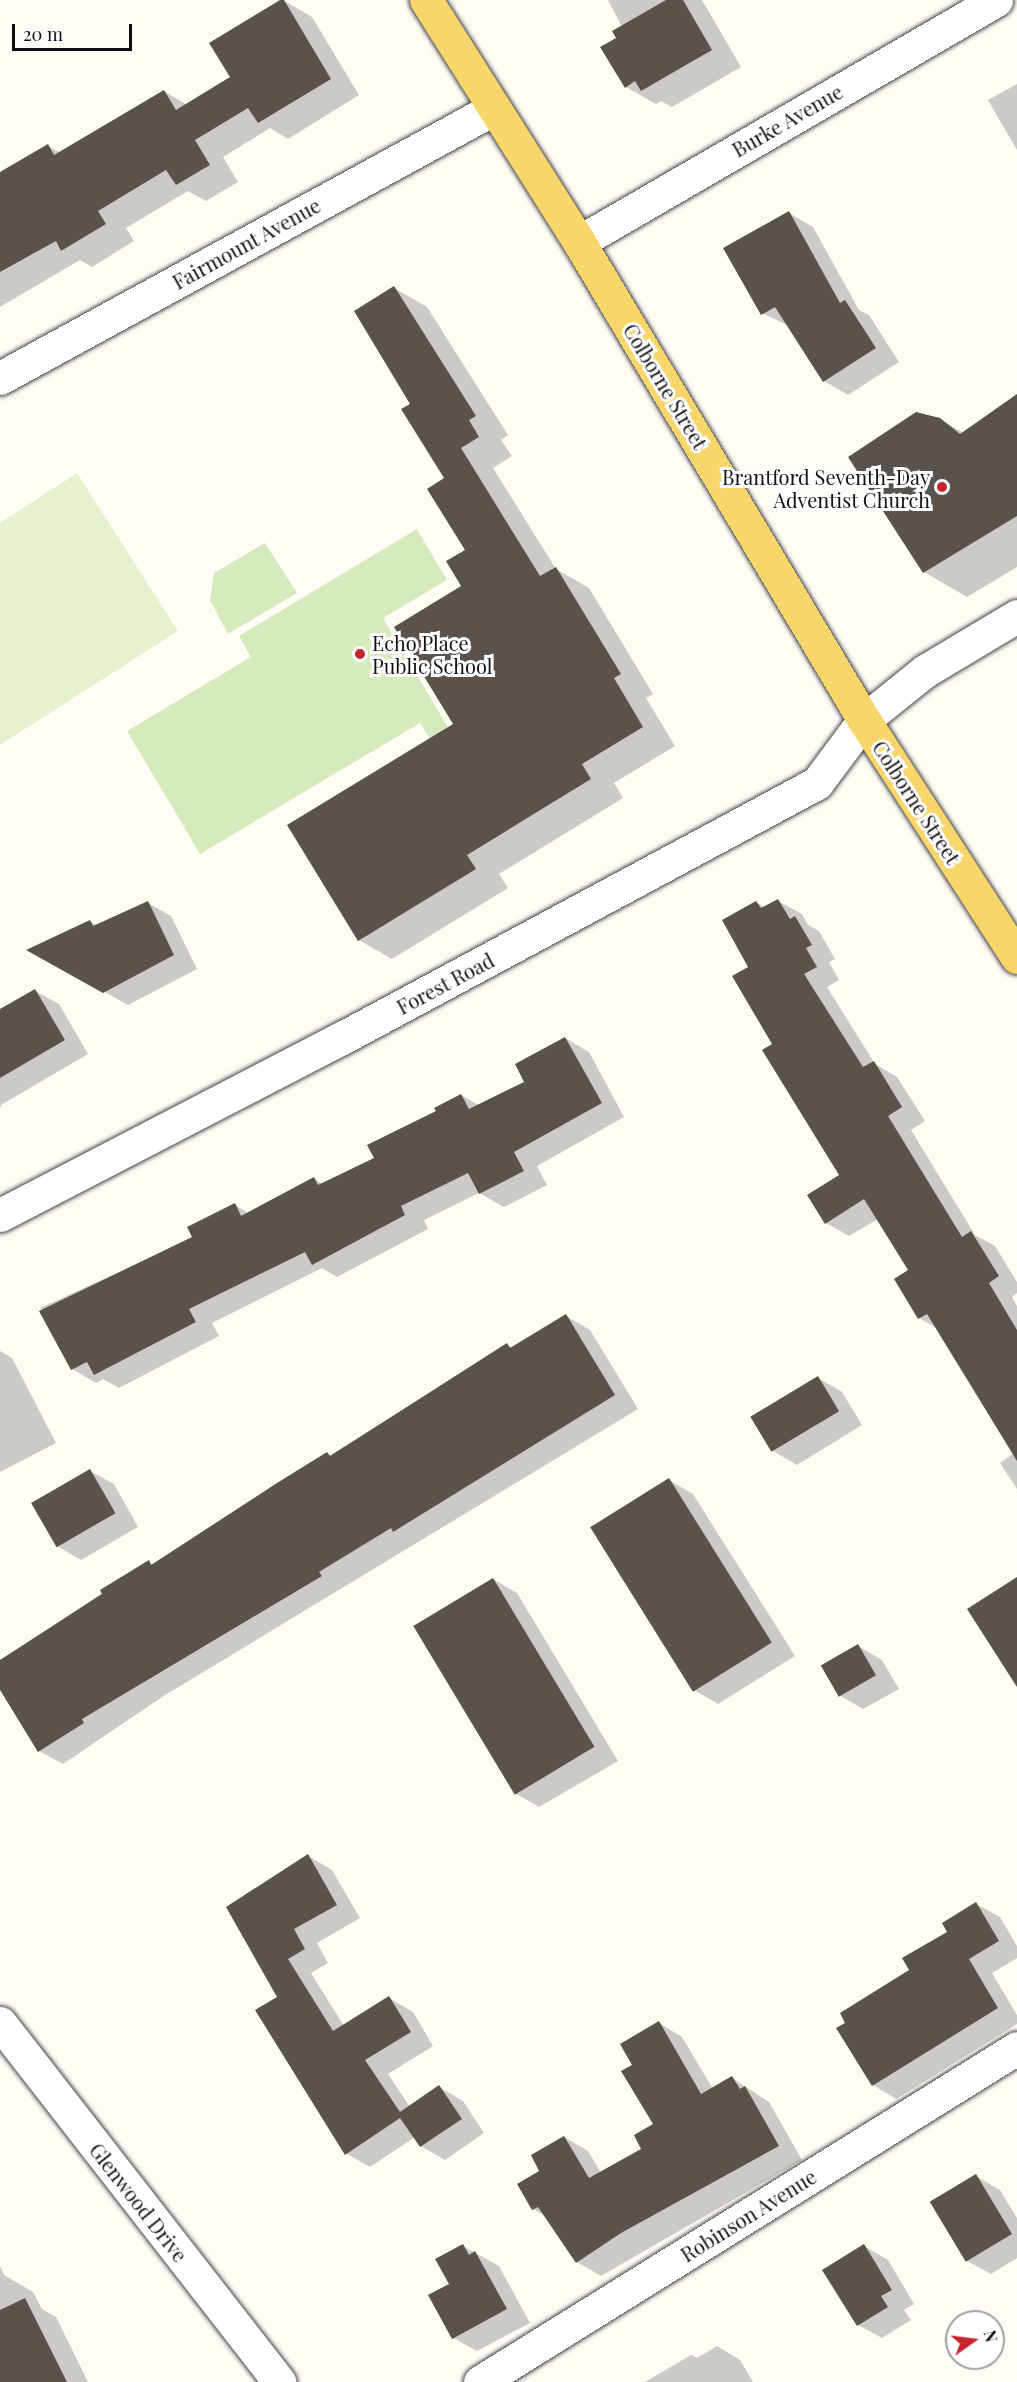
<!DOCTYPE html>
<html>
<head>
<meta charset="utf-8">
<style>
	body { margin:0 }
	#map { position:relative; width:1017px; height:2382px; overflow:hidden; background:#fffdf5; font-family:"Playfair Display",serif }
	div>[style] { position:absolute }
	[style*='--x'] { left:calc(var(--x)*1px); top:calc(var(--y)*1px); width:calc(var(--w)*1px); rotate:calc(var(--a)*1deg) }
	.green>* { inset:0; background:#d5ebbd }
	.pitch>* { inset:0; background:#e6f2cf }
	.shadow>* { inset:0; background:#0003 }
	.building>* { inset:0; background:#5a524d; transform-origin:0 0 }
	.roads { filter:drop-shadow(0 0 2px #444) drop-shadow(0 0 2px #444) }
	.minor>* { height:33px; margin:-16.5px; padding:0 16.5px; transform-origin:16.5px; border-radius:16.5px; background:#fff }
	.major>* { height:33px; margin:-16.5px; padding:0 16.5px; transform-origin:16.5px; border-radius:16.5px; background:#f9d66b }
	.dots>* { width:16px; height:16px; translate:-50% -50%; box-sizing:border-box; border:3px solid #fff; border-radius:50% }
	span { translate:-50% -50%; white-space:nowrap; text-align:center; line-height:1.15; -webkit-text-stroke:6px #fff; paint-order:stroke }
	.street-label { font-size:20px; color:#111 }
	.poi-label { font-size:20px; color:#111 }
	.right { translate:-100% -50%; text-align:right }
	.left { translate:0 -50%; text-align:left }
	.north { position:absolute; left:945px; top:2310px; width:60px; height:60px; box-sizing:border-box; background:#fff; border:2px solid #a0a0a0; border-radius:50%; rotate:76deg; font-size:16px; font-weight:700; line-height:24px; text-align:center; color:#111 }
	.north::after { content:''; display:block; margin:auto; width:21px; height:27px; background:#c4262e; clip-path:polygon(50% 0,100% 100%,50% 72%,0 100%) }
	.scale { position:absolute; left:12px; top:24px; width:120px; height:27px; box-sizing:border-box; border:3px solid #111; border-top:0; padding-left:8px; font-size:18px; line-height:21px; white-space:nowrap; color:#111; -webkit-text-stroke:4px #fff; paint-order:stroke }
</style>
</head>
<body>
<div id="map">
	<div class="green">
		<i style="clip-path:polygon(417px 529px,447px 580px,383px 618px,458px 744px,440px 755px,420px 723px,200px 854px,127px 731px,251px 657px,239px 636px)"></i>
		<i style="clip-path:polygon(265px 543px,297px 593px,228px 634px,210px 600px,214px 573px)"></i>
	</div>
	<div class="pitch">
		<i style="clip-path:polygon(77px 473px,178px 631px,0 745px,0 523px)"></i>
	</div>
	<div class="shadow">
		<i style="clip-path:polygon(283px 0,312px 17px,359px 95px,288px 139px,270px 128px,223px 157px,238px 182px,206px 201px,188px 191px,126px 228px,134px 241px,92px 267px,80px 260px,0 307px,0 174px,48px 146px,61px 153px,164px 91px,187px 105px,232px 77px)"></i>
		<i style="clip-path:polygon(608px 0,702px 0,741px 67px,672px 107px,661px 101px,656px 104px,626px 87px,618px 38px,622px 27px)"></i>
		<i style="clip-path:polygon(1017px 84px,1017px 150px,988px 100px)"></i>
		<i style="clip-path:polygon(789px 213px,813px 227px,859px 310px,869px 315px,899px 362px,848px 395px,824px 381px,789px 326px,762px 313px)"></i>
		<i style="clip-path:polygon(394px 288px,427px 307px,508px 435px,501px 440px,512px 456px,493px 468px,556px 569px,589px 588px,653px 694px,646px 698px,675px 746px,614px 783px,623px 798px,499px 874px,508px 888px,392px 959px,359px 940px,455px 725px,467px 550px,446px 479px,412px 404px)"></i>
		<i style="clip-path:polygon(1017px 400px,1017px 567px,967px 597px,924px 572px,939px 419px,964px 433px)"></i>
		<i style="clip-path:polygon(778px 901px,802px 914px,808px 925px,819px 931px,835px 959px,829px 962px,839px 980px,827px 987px,875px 1064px,897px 1077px,925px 1121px,911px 1130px,975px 1235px,995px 1246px,1017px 1282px,1017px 1293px,1012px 1297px,1017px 1306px,1017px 1489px,1000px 1463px,1014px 1453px,938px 1329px,919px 1318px,910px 1270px,878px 1219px,849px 1236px,826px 1223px,841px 1176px,774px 1044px,750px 967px,756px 902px,765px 908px)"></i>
		<i style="clip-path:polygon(148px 903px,171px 916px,197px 969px,128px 1005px,30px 950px,90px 921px,98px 926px)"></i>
		<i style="clip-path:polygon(35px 991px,59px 1004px,88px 1054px,1px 1105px,0 1109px,0 1011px)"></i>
		<i style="clip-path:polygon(565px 1038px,589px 1052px,624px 1117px,537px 1166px,547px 1185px,504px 1207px,479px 1193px,424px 1220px,428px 1229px,337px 1277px,322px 1268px,212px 1323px,219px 1336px,119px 1388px,103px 1379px,96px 1383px,72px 1369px,40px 1308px,194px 1238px,235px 1205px,250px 1214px,314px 1179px,323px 1184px,376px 1158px,461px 1095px,480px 1106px,526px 1082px)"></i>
		<i style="clip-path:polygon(566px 1316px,590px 1330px,638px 1409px,162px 1697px,63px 1764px,39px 1751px,0 1687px,0 1661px,149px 1562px,154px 1565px,507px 1345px,513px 1348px)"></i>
		<i style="clip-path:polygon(0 1351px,12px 1358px,56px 1443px,0 1472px)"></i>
		<i style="clip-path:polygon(818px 1378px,842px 1392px,862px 1425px,797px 1465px,773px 1451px)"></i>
		<i style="clip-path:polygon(90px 1471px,114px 1484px,138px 1527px,81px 1560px,57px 1546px)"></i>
		<i style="clip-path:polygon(669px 1480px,693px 1494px,795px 1656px,718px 1704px,694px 1690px,593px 1528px)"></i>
		<i style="clip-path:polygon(493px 1579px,517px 1593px,618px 1761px,539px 1807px,515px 1793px)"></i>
		<i style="clip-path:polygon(858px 1646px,882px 1660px,899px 1689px,863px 1709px,839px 1695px)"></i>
		<i style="clip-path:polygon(308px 1856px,332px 1870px,360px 1918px,317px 1943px,328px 1963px,311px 1973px,344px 2026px,389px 1998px,413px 2012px,433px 2046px,388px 2074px,410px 2107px,439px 2087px,463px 2101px,484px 2133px,445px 2160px,421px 2146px,415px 2137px,370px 2167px,347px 2154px,279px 1997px)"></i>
		<i style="clip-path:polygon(976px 1904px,1000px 1917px,1017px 1946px,1017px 1958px,992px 1973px,1017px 2015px,1017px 2024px,896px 2099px,873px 2085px,911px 1970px)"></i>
		<i style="clip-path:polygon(659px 2023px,682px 2037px,713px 2089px,732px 2078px,769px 2102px,802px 2160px,601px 2276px,577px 2262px,546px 2216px,533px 2209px,541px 2171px,564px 2137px,588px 2151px,601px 2173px,643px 2149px,655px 2125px,634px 2066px)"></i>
		<i style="clip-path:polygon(976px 2176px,1000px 2190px,1017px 2218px,1017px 2258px,991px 2274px,967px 2261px)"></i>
		<i style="clip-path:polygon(463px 2246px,499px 2266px,530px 2323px,477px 2351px,453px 2338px,451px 2284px)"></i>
		<i style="clip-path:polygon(864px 2246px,888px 2260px,914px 2304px,904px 2310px,911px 2320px,882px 2338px,858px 2325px)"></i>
		<i style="clip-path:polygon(0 2266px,4px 2275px,33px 2292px,42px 2309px,56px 2317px,88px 2382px,0 2382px)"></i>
		<i style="clip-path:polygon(717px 2346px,740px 2360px,753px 2382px,645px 2382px,691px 2355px,697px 2358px)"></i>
	</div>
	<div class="building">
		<i style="clip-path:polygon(280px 0,284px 0,331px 79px,258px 123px,248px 108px,195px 140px,210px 165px,176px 185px,166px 170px,98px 211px,106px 224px,61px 251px,56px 241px,0 272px,0 172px,48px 144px,54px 155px,164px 90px,176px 110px,230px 77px,209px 43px)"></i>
		<i style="clip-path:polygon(666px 0,683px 0,712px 50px,641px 91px,635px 81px,625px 88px,600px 47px,616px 38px,612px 31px)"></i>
		<i style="clip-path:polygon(789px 211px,840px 303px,845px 300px,876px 348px,823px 382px,775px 307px,761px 315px,723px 248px)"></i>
		<i style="clip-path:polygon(394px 286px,476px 416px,469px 420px,479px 437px,461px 448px,540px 576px,556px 567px,621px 674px,614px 678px,643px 727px,582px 764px,591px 779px,467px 855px,476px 869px,358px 941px,287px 825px,453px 724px,394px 627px,461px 586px,446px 561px,465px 550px,427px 489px,444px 478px,401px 409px,410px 404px,354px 311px)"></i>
		<i style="clip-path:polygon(1017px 394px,1017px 516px,923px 573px,848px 457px,916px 412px,940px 418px,960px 434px)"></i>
		<i style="clip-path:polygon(778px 899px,790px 919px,795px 916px,812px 945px,806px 948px,817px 967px,804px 974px,863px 1067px,874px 1061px,902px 1107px,888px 1116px,962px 1237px,971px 1231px,999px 1276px,989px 1283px,1017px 1330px,1017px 1461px,927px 1314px,918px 1319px,894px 1279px,908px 1270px,864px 1199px,825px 1224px,807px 1195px,839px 1175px,762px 1050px,772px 1044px,732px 976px,748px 967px,722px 920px,756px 901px,761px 908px)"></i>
		<i style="clip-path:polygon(148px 901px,174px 955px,103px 993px,26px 950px,90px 920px,93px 926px)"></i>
		<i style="clip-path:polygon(35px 989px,65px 1040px,0 1078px,0 1009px)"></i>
		<i style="clip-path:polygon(565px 1037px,602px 1103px,514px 1152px,524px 1171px,479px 1194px,468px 1173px,401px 1206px,405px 1215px,312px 1265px,305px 1252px,189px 1309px,196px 1322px,94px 1375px,87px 1362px,71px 1370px,39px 1311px,192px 1237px,187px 1227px,235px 1203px,241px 1216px,314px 1177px,318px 1185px,374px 1158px,367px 1145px,436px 1111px,434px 1108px,461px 1094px,469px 1109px,524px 1082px,515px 1064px)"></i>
		<i style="clip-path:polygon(566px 1314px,615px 1395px,393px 1532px,391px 1528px,319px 1572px,322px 1576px,82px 1719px,84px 1723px,38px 1752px,0 1690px,0 1660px,102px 1594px,100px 1590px,149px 1560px,151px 1565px,277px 1483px,327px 1452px,330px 1456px,507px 1343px,510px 1348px)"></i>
		<i style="left:818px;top:1376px;width:41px;height:79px;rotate:59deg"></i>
		<i style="left:90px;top:1469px;width:51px;height:68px;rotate:60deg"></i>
		<i style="left:669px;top:1478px;width:194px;height:93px;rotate:58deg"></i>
		<i style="clip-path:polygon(1017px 1577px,1017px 1687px,967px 1609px)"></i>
		<i style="left:493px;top:1578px;width:197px;height:93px;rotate:59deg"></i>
		<i style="left:858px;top:1644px;width:36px;height:43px;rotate:60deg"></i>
		<i style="clip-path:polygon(308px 1854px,337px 1905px,294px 1929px,305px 1949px,288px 1959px,333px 2031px,389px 1996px,411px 2032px,365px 2060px,400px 2112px,439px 2085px,462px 2119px,420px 2147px,400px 2118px,345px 2155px,255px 2010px,277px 1997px,226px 1907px)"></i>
		<i style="clip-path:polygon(976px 1902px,999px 1941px,969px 1959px,998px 2008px,872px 2086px,836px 2028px,845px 2023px,840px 2013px,909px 1970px,902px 1958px,947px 1932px,942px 1923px)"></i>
		<i style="clip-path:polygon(659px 2021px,701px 2094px,732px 2076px,740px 2089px,745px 2086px,779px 2146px,621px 2233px,576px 2263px,538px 2207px,532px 2210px,517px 2184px,539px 2171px,531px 2155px,564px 2136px,589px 2178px,641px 2149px,634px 2135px,653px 2124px,621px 2071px,632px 2065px,620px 2044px)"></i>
		<i style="left:976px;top:2174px;width:70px;height:54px;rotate:59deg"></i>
		<i style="clip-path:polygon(463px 2244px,469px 2255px,475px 2251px,507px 2309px,452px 2339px,428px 2295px,449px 2284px,435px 2259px)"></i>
		<i style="clip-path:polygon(864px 2244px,892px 2290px,881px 2296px,888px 2307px,857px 2326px,822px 2270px)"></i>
		<i style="clip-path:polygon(25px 2298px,67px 2382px,0 2382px,0 2310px)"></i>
	</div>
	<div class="roads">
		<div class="minor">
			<i style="--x:579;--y:242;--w:482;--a:-30.1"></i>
			<i style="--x:0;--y:378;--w:562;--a:-28.62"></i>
			<i style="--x:0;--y:1215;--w:385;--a:-27.4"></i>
			<i style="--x:342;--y:1038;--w:539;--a:-28.23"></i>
			<i style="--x:817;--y:783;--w:79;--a:-53.3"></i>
			<i style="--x:864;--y:720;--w:78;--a:-38.8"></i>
			<i style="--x:925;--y:671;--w:107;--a:-30.9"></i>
			<i style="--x:0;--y:2023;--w:455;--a:52.1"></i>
			<i style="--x:480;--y:2382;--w:632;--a:-31.88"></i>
		</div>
		<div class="major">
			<i style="--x:426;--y:0;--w:286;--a:57.7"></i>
			<i style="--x:579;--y:242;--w:557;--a:59.2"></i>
			<i style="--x:864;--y:720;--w:282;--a:57.2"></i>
		</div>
	</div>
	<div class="dots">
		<i style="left:942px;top:487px;background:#c4262e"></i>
		<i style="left:360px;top:654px;background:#c4262e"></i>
	</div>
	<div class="street-label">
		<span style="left:787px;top:120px;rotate:-30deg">Burke Avenue</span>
		<span style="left:246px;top:243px;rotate:-29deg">Fairmount Avenue</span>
		<span style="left:666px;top:386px;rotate:59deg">Colborne Street</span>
		<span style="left:917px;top:802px;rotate:57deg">Colborne Street</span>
		<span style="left:445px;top:983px;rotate:-28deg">Forest Road</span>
		<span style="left:139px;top:2202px;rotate:52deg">Glenwood Drive</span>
		<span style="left:748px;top:2215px;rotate:-32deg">Robinson Avenue</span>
	</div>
	<div class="poi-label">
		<span class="right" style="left:930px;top:488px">Brantford Seventh-Day<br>Adventist Church</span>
		<span class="left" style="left:372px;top:654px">Echo Place<br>Public School</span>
	</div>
	<div class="north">N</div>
	<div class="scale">20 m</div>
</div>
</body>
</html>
